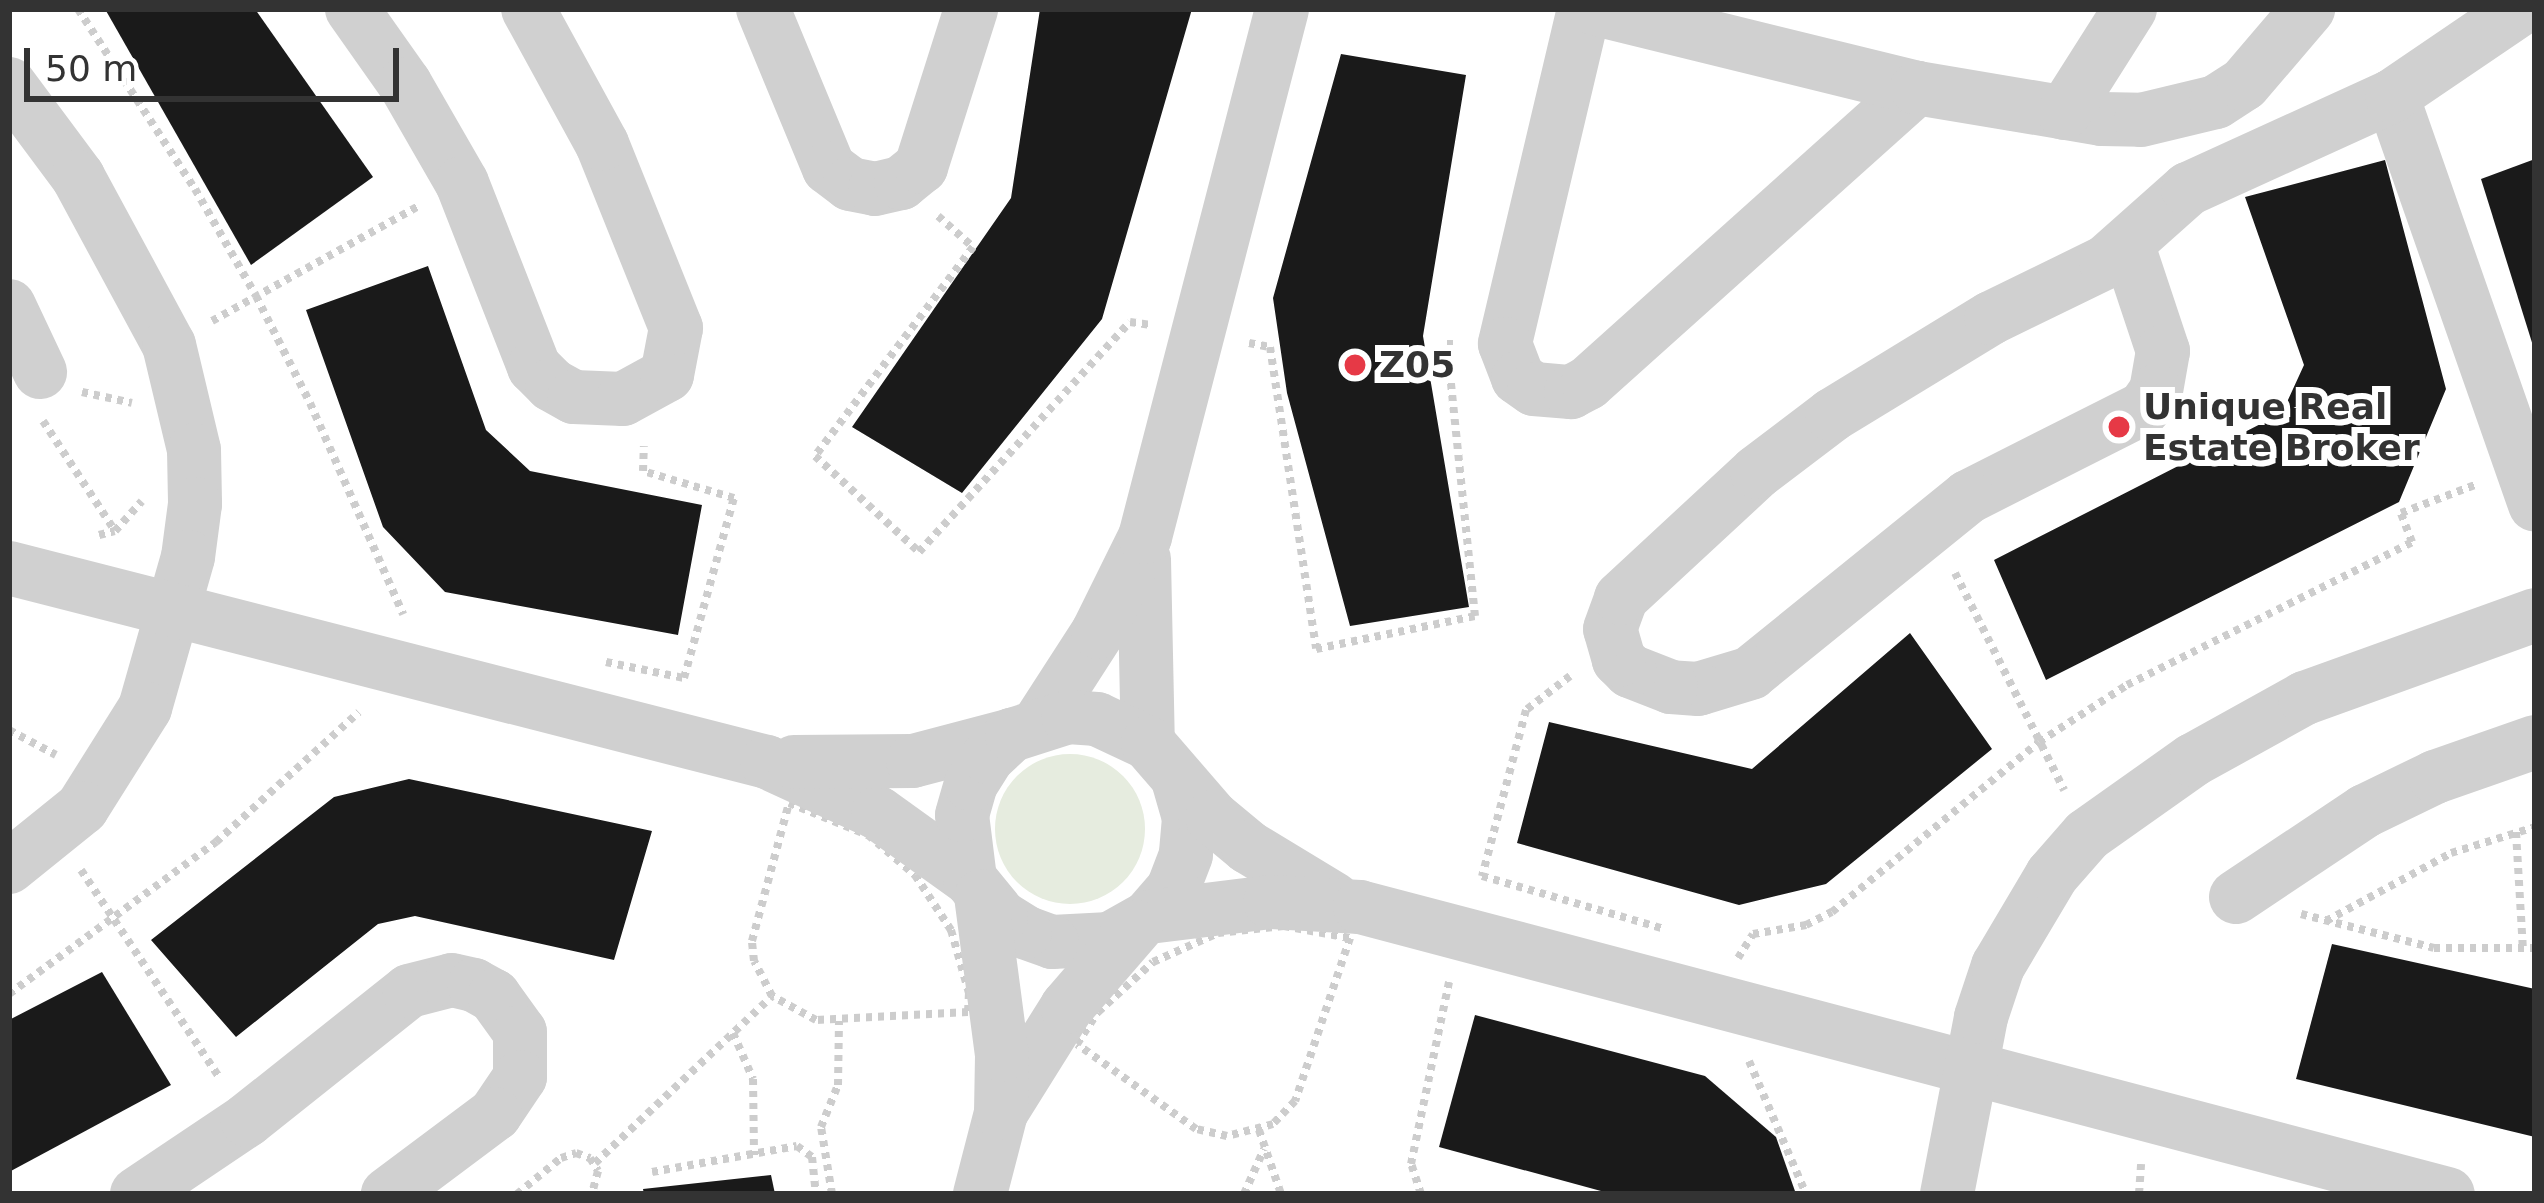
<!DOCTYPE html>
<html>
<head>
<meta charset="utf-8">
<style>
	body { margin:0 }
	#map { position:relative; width:2544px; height:1203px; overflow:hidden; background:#fff; font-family:"DejaVu Sans",sans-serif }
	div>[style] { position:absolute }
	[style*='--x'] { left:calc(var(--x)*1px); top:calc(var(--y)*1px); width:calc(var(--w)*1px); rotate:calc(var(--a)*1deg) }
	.green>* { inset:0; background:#e6ecdf }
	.round { border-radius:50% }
	.building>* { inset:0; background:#1a1a1a }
	.path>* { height:8px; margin-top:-4px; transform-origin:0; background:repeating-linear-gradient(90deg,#cdcdcd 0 6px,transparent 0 12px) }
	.minor>* { height:54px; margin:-27px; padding:0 27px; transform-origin:27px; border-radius:27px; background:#d0d0d0 }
	.dots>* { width:33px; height:33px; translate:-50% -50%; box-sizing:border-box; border:6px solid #fff; border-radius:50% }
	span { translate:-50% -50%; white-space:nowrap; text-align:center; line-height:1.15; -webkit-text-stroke:12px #fff; paint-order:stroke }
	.poi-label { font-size:36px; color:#333; font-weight:700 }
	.left { translate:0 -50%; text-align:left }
	.frame { position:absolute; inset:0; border:12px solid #333; pointer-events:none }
	.scale { position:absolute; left:24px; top:48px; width:375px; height:54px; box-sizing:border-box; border:6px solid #333; border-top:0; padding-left:15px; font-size:36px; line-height:42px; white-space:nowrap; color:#333; -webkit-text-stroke:9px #fff; paint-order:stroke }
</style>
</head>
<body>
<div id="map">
	<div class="green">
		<i class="round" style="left:995px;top:754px;width:150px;height:150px"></i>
	</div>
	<div class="building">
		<i style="clip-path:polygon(105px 9px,255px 9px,373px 177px,251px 265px)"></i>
		<i style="clip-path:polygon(1040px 9px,1192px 9px,1102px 319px,962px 493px,852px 427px,1011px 198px)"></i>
		<i style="clip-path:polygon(1341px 54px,1466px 75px,1423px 336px,1469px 607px,1350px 626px,1287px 393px,1273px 298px)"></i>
		<i style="clip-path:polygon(2535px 159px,2535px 349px,2534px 349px,2481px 179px)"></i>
		<i style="clip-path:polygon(2385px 160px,2446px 389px,2399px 502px,2046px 680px,1994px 560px,2282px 413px,2304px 365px,2245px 197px)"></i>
		<i style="clip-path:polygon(428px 266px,486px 430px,530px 471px,702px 505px,678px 635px,445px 592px,383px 527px,306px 310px)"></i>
		<i style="clip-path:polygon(1910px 633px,1992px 749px,1826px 884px,1739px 905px,1517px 843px,1549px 722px,1752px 769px)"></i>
		<i style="clip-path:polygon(409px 779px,652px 831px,614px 960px,415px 916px,378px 924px,236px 1037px,151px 940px,334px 797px)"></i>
		<i style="clip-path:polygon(2332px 944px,2535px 989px,2535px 1137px,2296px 1079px)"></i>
		<i style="clip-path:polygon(102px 972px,171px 1085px,9px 1172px,9px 1020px)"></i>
		<i style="clip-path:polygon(1475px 1015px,1705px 1076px,1776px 1137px,1796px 1194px,1612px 1194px,1439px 1147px)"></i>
		<i style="clip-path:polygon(771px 1175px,775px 1194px,644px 1194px,643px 1189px)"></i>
	</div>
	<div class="path">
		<i style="--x:78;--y:9;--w:215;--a:57"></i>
		<i style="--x:195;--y:189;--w:123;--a:60.3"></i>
		<i style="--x:256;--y:296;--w:120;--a:63.2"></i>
		<i style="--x:310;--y:403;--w:231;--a:66.2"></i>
		<i style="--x:938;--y:216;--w:47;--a:41.5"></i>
		<i style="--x:973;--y:247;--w:262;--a:127.1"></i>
		<i style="--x:815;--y:456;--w:142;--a:42.7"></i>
		<i style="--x:919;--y:552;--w:312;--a:-47.5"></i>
		<i style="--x:1130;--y:322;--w:21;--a:8"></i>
		<i style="--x:212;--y:321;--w:237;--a:-29.1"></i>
		<i style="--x:1249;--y:343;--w:21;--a:11"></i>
		<i style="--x:1270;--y:347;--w:305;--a:81.3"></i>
		<i style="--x:1316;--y:649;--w:162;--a:-11.7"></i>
		<i style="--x:1475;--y:616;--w:273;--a:-95.9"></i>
		<i style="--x:1447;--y:344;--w:8;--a:0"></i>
		<i style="--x:82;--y:392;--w:51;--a:12.4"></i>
		<i style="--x:43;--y:421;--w:131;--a:56.8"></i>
		<i style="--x:99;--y:535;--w:16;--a:-14"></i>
		<i style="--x:115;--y:531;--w:40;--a:-48"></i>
		<i style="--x:1955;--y:573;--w:243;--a:63.3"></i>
		<i style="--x:606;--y:662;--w:80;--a:11.6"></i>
		<i style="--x:684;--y:678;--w:187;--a:-74.5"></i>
		<i style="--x:734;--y:498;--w:95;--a:-163.5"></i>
		<i style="--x:643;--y:471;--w:25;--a:-88"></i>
		<i style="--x:1570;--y:676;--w:56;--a:142.3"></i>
		<i style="--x:1526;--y:710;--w:172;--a:104.8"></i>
		<i style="--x:1482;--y:876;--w:190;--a:16.2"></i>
		<i style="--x:9;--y:730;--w:53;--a:28"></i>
		<i style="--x:789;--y:803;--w:85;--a:22.1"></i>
		<i style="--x:868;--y:835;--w:62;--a:40.4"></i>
		<i style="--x:915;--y:875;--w:66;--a:56.8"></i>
		<i style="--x:951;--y:930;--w:66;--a:74.1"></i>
		<i style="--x:969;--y:993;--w:19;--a:93"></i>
		<i style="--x:968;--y:1012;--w:152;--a:177"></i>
		<i style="--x:816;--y:1020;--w:50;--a:-151.4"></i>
		<i style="--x:772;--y:996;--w:39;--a:-117"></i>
		<i style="--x:754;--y:961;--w:20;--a:-96"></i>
		<i style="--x:752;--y:941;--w:143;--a:-75"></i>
		<i style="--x:2516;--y:832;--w:118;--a:86.6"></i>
		<i style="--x:81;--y:870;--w:249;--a:56.3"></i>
		<i style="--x:2301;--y:914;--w:137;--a:14.3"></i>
		<i style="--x:2434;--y:948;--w:101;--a:0"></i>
		<i style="--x:2326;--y:921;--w:142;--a:-28.5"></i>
		<i style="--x:2451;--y:853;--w:88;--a:-17.2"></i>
		<i style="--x:1284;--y:926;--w:67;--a:10.3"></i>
		<i style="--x:1350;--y:938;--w:172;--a:108.6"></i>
		<i style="--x:1295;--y:1101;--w:32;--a:134"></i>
		<i style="--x:1273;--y:1124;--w:48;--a:165.4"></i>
		<i style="--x:1227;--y:1136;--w:32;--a:-167"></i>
		<i style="--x:1196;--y:1129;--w:146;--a:-144.5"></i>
		<i style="--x:1077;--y:1044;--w:38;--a:-57"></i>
		<i style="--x:1098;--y:1012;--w:74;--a:-42.3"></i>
		<i style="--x:1153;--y:962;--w:71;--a:-24"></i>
		<i style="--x:1218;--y:933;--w:66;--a:-6.1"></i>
		<i style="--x:1738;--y:958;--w:28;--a:-58"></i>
		<i style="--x:1753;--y:934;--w:54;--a:-9.6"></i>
		<i style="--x:1806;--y:925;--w:29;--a:-27"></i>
		<i style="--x:1832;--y:912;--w:268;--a:-39.4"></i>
		<i style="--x:2039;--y:742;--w:105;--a:-32.9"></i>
		<i style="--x:2127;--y:685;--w:319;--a:-26.6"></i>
		<i style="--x:2412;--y:542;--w:31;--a:-111"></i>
		<i style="--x:2401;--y:513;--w:79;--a:-20.7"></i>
		<i style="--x:9;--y:994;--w:257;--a:-36.3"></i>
		<i style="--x:216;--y:842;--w:193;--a:-42.3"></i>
		<i style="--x:733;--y:1033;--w:50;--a:66.5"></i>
		<i style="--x:753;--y:1079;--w:76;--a:89.2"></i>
		<i style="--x:1749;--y:1061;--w:145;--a:66.8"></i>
		<i style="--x:1259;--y:1130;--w:68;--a:71"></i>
		<i style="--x:595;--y:1163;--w:243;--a:-43.3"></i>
		<i style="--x:652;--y:1172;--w:147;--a:-10.2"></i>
		<i style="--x:797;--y:1146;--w:19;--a:36"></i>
		<i style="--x:812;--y:1157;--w:37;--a:84"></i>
		<i style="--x:517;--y:1194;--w:57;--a:-39.3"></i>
		<i style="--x:561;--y:1158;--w:16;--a:-18"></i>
		<i style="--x:576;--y:1153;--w:15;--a:20"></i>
		<i style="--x:590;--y:1158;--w:15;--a:58"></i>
		<i style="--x:598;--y:1171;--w:24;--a:105"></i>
		<i style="--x:832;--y:1194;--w:68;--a:-99.3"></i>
		<i style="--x:821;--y:1127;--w:45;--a:-68"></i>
		<i style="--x:838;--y:1085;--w:64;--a:-89.1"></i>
		<i style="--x:1244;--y:1194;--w:49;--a:-66"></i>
		<i style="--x:1421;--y:1194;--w:32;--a:-108"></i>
		<i style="--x:1411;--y:1164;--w:186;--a:-78.2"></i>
		<i style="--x:2139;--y:1194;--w:30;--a:-86"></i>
	</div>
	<div class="minor">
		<i style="--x:352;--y:9;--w:92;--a:54.8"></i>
		<i style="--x:405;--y:84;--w:114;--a:60.1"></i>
		<i style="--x:462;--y:183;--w:198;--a:68.6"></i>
		<i style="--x:534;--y:367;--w:25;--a:45"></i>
		<i style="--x:552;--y:385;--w:25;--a:29"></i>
		<i style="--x:574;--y:397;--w:49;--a:2.3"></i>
		<i style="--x:623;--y:399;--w:50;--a:-28.6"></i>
		<i style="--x:667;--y:375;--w:48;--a:-79.2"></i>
		<i style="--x:676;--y:328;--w:198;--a:-111.9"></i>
		<i style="--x:602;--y:144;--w:154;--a:-118.7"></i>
		<i style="--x:763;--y:9;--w:172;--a:67.5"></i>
		<i style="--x:829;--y:168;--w:26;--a:37"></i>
		<i style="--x:850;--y:184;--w:25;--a:11"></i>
		<i style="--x:875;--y:189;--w:27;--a:-13"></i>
		<i style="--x:901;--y:183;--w:26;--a:-39"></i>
		<i style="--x:921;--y:167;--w:166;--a:-72.4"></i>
		<i style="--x:1584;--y:9;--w:344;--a:103.3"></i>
		<i style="--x:1505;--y:344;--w:36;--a:69"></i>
		<i style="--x:1518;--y:378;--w:19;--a:35"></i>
		<i style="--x:1534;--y:389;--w:37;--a:5"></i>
		<i style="--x:1571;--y:392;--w:19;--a:-28"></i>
		<i style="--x:1588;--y:383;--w:442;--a:-41.9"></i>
		<i style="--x:1596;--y:9;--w:331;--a:13.8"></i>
		<i style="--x:1917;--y:88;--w:188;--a:9.5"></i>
		<i style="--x:2102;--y:119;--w:39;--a:1"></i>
		<i style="--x:2141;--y:120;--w:77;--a:-13.5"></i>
		<i style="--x:2216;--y:102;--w:33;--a:-33"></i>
		<i style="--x:2244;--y:84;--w:99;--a:-49.5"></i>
		<i style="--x:9;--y:84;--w:116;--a:53.4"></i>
		<i style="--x:78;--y:177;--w:191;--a:61.6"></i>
		<i style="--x:169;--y:345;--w:108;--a:76.6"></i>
		<i style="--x:194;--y:450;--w:54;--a:88.9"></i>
		<i style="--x:195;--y:504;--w:53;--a:97.5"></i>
		<i style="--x:188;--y:557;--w:157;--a:105.9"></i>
		<i style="--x:145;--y:708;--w:118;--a:122.2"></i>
		<i style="--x:82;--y:808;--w:94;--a:141.1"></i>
		<i style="--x:2392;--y:96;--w:433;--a:70.7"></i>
		<i style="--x:2064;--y:113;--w:123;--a:-57.6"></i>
		<i style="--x:2128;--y:246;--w:111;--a:71.6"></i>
		<i style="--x:2163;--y:351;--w:41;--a:99.9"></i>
		<i style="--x:2156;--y:391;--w:21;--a:125"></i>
		<i style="--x:2144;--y:408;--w:197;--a:153.2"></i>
		<i style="--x:1968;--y:497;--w:279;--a:141"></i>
		<i style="--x:1751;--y:673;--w:55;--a:163.2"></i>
		<i style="--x:1698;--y:689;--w:27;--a:-176"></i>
		<i style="--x:1671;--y:687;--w:44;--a:-158.7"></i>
		<i style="--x:1630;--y:671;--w:16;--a:-135"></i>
		<i style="--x:1619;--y:660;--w:32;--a:-106"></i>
		<i style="--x:1610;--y:629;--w:33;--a:-70"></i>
		<i style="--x:1621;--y:598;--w:185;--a:-42.8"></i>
		<i style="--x:1757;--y:472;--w:94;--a:-37.2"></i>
		<i style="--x:1832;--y:415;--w:186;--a:-31.4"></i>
		<i style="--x:1991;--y:318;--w:128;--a:-26"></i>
		<i style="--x:2106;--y:262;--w:110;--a:-41.7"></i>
		<i style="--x:2188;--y:189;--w:224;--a:-24.5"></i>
		<i style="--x:2392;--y:96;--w:155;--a:-34.2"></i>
		<i style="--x:9;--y:306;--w:73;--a:64.8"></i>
		<i style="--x:1144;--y:559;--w:184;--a:88.8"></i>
		<i style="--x:9;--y:568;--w:782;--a:14.36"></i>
		<i style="--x:767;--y:762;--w:122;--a:24.7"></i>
		<i style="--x:878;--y:813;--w:113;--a:35.7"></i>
		<i style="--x:1040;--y:722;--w:107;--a:-57.2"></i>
		<i style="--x:1098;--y:632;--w:106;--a:-63.7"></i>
		<i style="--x:1145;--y:537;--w:545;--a:-75.45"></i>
		<i style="--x:794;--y:762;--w:119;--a:-0.5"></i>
		<i style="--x:913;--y:761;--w:102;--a:-14.7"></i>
		<i style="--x:1179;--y:783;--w:36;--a:74"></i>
		<i style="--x:1189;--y:818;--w:37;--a:95"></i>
		<i style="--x:1186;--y:855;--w:36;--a:111"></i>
		<i style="--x:1173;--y:889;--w:37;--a:131"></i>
		<i style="--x:1149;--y:917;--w:45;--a:150.6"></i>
		<i style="--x:1110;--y:939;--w:58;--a:177"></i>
		<i style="--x:1052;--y:942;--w:29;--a:-160"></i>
		<i style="--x:1025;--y:932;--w:28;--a:-148"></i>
		<i style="--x:1001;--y:917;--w:49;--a:-129.2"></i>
		<i style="--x:970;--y:879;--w:64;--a:-97.1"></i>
		<i style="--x:962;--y:815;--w:32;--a:-74"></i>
		<i style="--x:971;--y:784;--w:32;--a:-58"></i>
		<i style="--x:988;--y:757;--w:33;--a:-43"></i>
		<i style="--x:1012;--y:735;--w:59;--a:-17.8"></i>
		<i style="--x:1068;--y:717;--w:29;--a:4"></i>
		<i style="--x:1097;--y:719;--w:56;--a:25.2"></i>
		<i style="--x:1148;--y:743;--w:98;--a:49.1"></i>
		<i style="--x:1212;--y:817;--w:47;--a:39.8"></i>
		<i style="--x:1248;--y:847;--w:100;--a:31.2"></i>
		<i style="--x:2236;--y:897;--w:155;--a:-33.7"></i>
		<i style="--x:2365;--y:811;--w:78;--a:-25.9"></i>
		<i style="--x:2435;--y:777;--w:106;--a:-19.3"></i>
		<i style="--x:1149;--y:917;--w:122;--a:-7.1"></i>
		<i style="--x:1270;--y:902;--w:90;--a:3.2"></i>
		<i style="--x:1360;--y:907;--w:1125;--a:14.78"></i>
		<i style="--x:1002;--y:1111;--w:123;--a:-58"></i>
		<i style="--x:1067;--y:1007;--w:106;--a:-49.2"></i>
		<i style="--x:137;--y:1194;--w:133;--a:-33.9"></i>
		<i style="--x:247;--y:1120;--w:207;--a:-38.5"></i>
		<i style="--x:409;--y:991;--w:44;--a:-14.3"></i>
		<i style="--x:452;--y:980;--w:23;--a:13"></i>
		<i style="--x:474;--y:985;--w:23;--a:29"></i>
		<i style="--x:494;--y:996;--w:44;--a:54.2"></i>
		<i style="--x:520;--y:1032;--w:45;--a:90"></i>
		<i style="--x:520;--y:1077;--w:45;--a:124"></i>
		<i style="--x:495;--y:1114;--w:134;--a:143.2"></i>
		<i style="--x:980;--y:1194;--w:84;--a:-75.5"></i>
		<i style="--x:1001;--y:1113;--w:58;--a:-89"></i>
		<i style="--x:1002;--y:1055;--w:160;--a:-97.5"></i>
		<i style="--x:1947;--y:1194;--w:180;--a:-79.1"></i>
		<i style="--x:1981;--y:1017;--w:54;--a:-71.6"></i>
		<i style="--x:1998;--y:966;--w:106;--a:-59.3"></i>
		<i style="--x:2052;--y:875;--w:53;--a:-48.8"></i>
		<i style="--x:2087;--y:835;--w:130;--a:-35.3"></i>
		<i style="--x:2193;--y:760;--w:128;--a:-29"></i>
		<i style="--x:2305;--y:698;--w:245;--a:-19.8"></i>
	</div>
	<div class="dots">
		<i style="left:1355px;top:365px;background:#e63946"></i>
		<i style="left:2119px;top:427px;background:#e63946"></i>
	</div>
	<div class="poi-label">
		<span class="left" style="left:1379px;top:365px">Z05</span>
		<span class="left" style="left:2143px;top:427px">Unique Real<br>Estate Broker</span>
	</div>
	<div class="frame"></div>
	<div class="scale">50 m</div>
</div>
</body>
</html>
